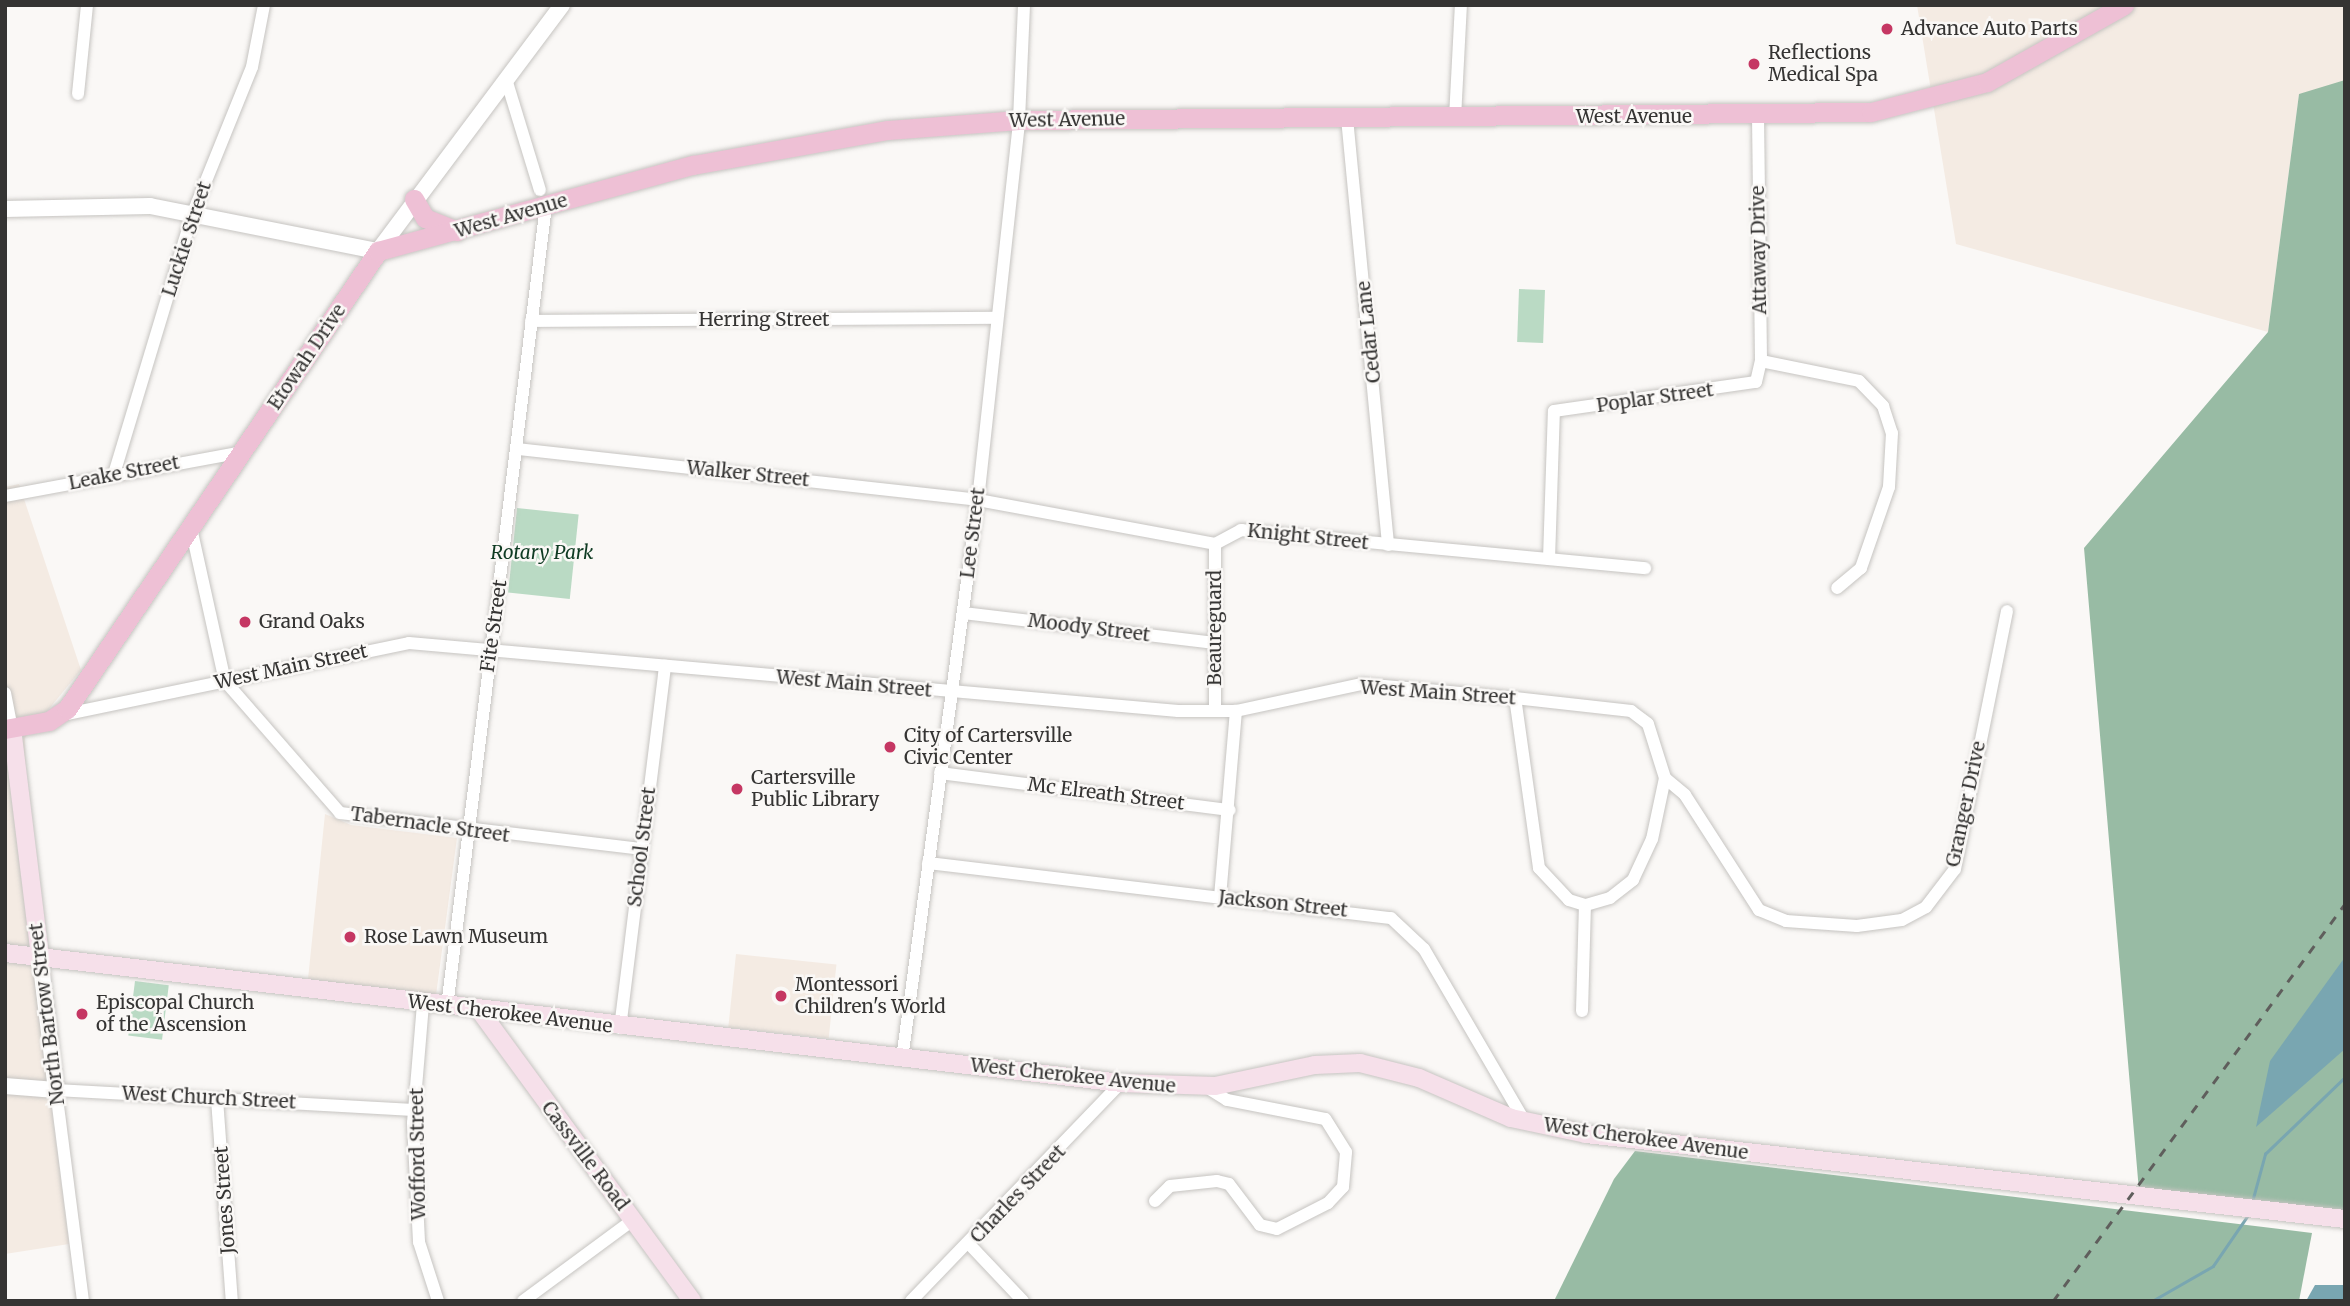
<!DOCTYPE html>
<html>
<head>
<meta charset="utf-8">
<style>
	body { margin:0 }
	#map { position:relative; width:2350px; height:1306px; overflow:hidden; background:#faf8f6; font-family:Merriweather,serif }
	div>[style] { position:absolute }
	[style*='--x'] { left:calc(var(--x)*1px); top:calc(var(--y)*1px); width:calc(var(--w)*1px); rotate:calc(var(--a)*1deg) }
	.built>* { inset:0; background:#f4ebe3; transform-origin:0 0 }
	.green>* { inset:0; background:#badac4; transform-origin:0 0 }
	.forest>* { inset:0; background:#98bba4 }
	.water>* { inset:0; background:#79a6b1 }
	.stream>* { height:2.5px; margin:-1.25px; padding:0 1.25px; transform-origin:1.25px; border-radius:1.25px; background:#79a6b1 }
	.roads { filter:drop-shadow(0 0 2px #c6c4c1) drop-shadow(0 0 2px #c6c4c1) }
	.minor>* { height:12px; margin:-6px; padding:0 6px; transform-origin:6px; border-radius:6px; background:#fff }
	.tertiary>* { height:16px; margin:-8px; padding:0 8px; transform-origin:8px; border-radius:8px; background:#fff }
	.secondary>* { height:18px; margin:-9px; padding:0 9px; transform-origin:9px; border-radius:9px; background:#f6e0ea }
	.primary>* { height:19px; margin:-9.5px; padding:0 9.5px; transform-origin:9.5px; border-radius:9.5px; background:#eec0d5 }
	.rail>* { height:2.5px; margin-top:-1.25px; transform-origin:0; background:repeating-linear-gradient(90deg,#5f5e5c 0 9px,transparent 0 18px) }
	.dots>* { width:19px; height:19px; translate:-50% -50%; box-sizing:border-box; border:4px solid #faf8f6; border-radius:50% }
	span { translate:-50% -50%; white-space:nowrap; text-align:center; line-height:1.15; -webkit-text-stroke:5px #faf8f6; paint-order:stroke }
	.poi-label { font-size:19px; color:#353433 }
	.left { translate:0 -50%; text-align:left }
	.street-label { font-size:19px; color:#353433 }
	.park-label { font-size:19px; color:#0f3b23; font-style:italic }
	.frame { position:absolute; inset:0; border:7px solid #353433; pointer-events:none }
</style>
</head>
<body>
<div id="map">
	<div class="built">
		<i style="clip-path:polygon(1917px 5px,2345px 5px,2345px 84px,2299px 94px,2268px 332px,1956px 244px)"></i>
		<i style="clip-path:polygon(19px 484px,81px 670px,25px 738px,30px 942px,69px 1244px,5px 1254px,5px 487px)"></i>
		<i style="clip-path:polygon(325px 814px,351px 825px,457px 838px,436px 995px,308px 979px)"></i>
		<i style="left:736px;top:954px;width:101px;height:74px;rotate:6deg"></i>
	</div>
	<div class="green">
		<i style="left:1519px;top:289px;width:26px;height:53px;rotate:2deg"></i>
		<i style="left:517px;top:508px;width:62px;height:85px;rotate:6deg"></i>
		<i style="left:135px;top:981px;width:34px;height:55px;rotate:7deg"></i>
	</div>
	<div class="forest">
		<i style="clip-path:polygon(2345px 80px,2345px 1213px,2139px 1191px,2084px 548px,2268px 332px,2299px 94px)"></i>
		<i style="clip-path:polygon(1635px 1151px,2148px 1213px,2312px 1233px,2299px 1301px,1554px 1301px,1614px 1179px)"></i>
	</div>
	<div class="water">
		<i style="clip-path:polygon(2345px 957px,2345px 1049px,2256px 1127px,2270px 1061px)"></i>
		<i style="clip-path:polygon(2315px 1285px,2345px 1285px,2345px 1301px,2306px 1301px)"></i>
	</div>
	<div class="stream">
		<i style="--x:2252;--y:1202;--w:50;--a:-74.8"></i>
		<i style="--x:2265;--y:1154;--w:111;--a:-43.9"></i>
		<i style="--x:2152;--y:1301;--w:70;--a:-29.8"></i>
		<i style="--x:2213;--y:1266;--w:62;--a:-55.5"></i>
	</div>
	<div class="roads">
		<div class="minor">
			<i style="--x:506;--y:79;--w:116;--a:73"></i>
			<i style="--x:78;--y:94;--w:89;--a:-84.2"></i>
			<i style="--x:1347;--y:118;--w:429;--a:84.5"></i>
			<i style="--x:1455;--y:118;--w:113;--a:-87"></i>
			<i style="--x:531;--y:321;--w:465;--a:-0.4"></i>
			<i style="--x:1761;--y:361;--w:100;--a:11.5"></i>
			<i style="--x:1859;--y:381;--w:35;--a:46"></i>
			<i style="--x:1883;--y:406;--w:28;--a:72"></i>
			<i style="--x:1892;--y:433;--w:54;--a:93.2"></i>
			<i style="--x:1889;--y:487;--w:86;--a:109.1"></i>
			<i style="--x:1861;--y:568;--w:31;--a:140"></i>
			<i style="--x:518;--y:449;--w:463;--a:6.3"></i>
			<i style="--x:978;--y:500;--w:241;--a:10.5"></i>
			<i style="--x:1215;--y:544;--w:30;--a:-28"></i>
			<i style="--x:1241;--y:530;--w:406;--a:5.4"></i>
			<i style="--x:114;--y:474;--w:273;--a:-73.2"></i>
			<i style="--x:193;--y:213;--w:157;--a:-68"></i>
			<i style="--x:252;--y:67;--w:63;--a:-79"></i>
			<i style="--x:5;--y:496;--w:242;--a:-10.5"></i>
			<i style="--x:191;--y:528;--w:157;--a:77.5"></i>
			<i style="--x:225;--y:681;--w:175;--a:48.9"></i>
			<i style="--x:340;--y:813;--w:303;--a:6.8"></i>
			<i style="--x:1549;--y:559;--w:148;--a:-88.1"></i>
			<i style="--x:1554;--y:411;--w:204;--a:-8.2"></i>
			<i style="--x:1756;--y:382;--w:22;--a:-77"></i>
			<i style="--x:1761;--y:361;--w:244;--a:-90.7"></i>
			<i style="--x:963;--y:613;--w:254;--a:6.8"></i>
			<i style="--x:5;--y:693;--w:36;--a:79"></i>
			<i style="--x:1215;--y:711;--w:167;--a:-90"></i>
			<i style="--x:62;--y:715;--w:354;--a:-11.7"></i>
			<i style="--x:409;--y:643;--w:772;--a:5.05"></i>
			<i style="--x:1178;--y:711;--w:58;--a:0"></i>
			<i style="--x:1236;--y:711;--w:129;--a:-12.1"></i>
			<i style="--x:1362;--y:684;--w:154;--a:5.2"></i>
			<i style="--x:1515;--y:698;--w:117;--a:6.4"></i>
			<i style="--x:1631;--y:711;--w:21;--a:37"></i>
			<i style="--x:1648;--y:724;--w:57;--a:72.5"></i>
			<i style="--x:1665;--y:778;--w:62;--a:102"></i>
			<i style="--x:1652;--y:839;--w:45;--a:114.9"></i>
			<i style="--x:1633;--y:880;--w:29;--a:142"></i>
			<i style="--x:1610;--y:898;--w:26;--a:164"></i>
			<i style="--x:1585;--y:905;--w:17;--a:-163"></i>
			<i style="--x:1569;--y:900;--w:44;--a:-133.2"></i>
			<i style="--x:1539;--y:868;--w:172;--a:-98"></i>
			<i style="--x:940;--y:773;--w:292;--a:7.3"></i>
			<i style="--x:1665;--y:778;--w:26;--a:40"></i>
			<i style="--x:1685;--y:795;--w:137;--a:57.2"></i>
			<i style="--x:1759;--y:910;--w:29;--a:22"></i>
			<i style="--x:1786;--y:921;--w:71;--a:4"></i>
			<i style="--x:1857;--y:926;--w:45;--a:-7.6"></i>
			<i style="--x:1902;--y:920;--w:27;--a:-28"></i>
			<i style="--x:1926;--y:907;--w:48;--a:-52.7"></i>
			<i style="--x:1955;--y:869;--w:263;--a:-78.6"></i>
			<i style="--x:928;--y:863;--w:466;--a:6.8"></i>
			<i style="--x:1391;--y:918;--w:45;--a:43.2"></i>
			<i style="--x:1424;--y:949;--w:200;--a:59.7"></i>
			<i style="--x:1220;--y:897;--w:187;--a:-85.1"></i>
			<i style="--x:423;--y:1004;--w:119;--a:94.8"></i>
			<i style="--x:413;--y:1123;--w:119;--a:87.1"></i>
			<i style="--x:419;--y:1242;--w:62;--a:72.1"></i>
			<i style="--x:447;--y:1007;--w:808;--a:-82.96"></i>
			<i style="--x:1582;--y:1011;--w:106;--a:-88.4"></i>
			<i style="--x:620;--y:1028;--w:365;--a:-82.9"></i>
			<i style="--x:902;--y:1059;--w:564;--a:-82.26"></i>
			<i style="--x:978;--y:500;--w:382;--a:-83.8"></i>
			<i style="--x:1019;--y:120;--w:115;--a:-87.5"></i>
			<i style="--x:217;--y:1099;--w:203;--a:85.8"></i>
			<i style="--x:1155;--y:1201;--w:21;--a:-45"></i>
			<i style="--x:1170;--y:1186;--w:47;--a:-6.1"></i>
			<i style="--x:1217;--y:1181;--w:12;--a:14"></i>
			<i style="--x:1229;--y:1184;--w:51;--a:52.9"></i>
			<i style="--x:1260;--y:1225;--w:17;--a:13"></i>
			<i style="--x:1277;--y:1229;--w:57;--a:-27"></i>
			<i style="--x:1328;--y:1203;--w:22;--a:-47"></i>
			<i style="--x:1343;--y:1187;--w:35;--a:-85"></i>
			<i style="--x:1346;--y:1152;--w:39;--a:-122"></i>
			<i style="--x:1325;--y:1119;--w:100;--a:-169"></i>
			<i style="--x:1227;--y:1100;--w:25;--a:-148"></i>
			<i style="--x:970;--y:1245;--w:77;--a:46.6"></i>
			<i style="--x:83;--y:1301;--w:213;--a:-97.3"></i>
			<i style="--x:56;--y:1090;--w:358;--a:3.2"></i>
			<i style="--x:523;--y:1301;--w:137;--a:-36.4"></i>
			<i style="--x:911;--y:1301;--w:303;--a:-46.1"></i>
		</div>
		<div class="tertiary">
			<i style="--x:5;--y:209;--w:145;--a:-1.2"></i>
			<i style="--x:150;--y:206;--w:232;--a:11.2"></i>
			<i style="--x:378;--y:251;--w:307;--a:-53.2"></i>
			<i style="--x:5;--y:1086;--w:51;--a:4.5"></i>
			<i style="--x:56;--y:1090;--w:134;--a:-96.9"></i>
		</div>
		<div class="secondary">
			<i style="--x:12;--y:728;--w:231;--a:83"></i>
			<i style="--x:5;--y:953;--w:1124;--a:6.64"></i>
			<i style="--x:1121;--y:1083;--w:94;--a:1.8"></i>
			<i style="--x:1215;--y:1086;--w:102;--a:-11.9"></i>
			<i style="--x:1315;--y:1065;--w:45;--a:-2.5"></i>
			<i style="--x:1360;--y:1063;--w:61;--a:14.3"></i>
			<i style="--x:1419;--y:1078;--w:100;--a:23.5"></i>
			<i style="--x:1511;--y:1118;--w:77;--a:12"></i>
			<i style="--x:1586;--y:1134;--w:764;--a:6.39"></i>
			<i style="--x:480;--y:1011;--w:359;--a:53.8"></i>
		</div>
		<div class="primary">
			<i style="--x:414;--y:199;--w:22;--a:60"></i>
			<i style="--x:425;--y:218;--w:35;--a:22"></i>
			<i style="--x:5;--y:729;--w:45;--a:-10.3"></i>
			<i style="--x:49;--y:721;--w:22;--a:-34"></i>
			<i style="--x:67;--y:709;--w:554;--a:-55.82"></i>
			<i style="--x:378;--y:251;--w:327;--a:-15.3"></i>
			<i style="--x:693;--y:165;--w:198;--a:-10.2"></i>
			<i style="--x:888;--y:130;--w:131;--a:-4.4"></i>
			<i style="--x:1019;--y:120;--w:852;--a:-0.54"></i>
			<i style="--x:1871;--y:112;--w:120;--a:-14.5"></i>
			<i style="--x:1987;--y:82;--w:157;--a:-29.3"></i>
		</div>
	</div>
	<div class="rail">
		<i style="--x:2053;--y:1301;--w:494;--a:-53.7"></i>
	</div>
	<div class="dots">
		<i style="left:1887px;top:29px;background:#c53763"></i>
		<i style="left:1754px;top:64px;background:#c53763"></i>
		<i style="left:245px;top:622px;background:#c53763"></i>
		<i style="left:890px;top:747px;background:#c53763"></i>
		<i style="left:737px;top:789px;background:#c53763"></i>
		<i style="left:350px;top:937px;background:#c53763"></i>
		<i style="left:781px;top:996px;background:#c53763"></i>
		<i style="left:82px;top:1014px;background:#c53763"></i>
	</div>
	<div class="poi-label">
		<span class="left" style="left:1901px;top:29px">Advance Auto Parts</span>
		<span class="left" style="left:1768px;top:64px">Reflections<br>Medical Spa</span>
		<span class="left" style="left:259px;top:622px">Grand Oaks</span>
		<span class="left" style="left:904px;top:747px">City of Cartersville<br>Civic Center</span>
		<span class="left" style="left:751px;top:789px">Cartersville<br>Public Library</span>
		<span class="left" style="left:364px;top:937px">Rose Lawn Museum</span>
		<span class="left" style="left:795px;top:996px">Montessori<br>Children's World</span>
		<span class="left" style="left:96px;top:1014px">Episcopal Church<br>of the Ascension</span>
	</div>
	<div class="street-label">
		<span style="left:1634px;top:117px">West Avenue</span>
		<span style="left:1067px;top:120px;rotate:-1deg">West Avenue</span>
		<span style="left:511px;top:216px;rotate:-16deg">West Avenue</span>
		<span style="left:187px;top:239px;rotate:-72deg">Luckie Street</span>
		<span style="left:1759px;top:250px;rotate:-91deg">Attaway Drive</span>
		<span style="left:764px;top:320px">Herring Street</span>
		<span style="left:1369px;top:332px;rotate:-96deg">Cedar Lane</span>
		<span style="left:307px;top:357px;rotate:-56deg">Etowah Drive</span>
		<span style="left:1655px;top:398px;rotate:-8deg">Poplar Street</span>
		<span style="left:124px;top:473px;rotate:-11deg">Leake Street</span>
		<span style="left:748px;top:474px;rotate:6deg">Walker Street</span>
		<span style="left:973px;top:533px;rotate:-83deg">Lee Street</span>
		<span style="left:1308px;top:537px;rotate:6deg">Knight Street</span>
		<span style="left:494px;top:626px;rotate:-82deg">Fite Street</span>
		<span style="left:1089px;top:628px;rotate:7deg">Moody Street</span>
		<span style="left:1215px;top:628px;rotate:-90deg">Beaureguard</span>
		<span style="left:291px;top:667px;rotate:-12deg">West Main Street</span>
		<span style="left:854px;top:684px;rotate:5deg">West Main Street</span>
		<span style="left:1438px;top:693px;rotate:4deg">West Main Street</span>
		<span style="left:1106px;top:794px;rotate:7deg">Mc Elreath Street</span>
		<span style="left:1966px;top:804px;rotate:-78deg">Granger Drive</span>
		<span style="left:430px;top:825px;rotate:8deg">Tabernacle Street</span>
		<span style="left:642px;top:847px;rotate:-83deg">School Street</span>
		<span style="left:1283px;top:904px;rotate:6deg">Jackson Street</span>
		<span style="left:47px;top:1014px;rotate:-97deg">North Bartow Street</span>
		<span style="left:510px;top:1014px;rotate:7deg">West Cherokee Avenue</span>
		<span style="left:1073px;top:1076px;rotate:6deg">West Cherokee Avenue</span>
		<span style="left:209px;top:1098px;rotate:3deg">West Church Street</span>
		<span style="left:1646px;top:1139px;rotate:8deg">West Cherokee Avenue</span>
		<span style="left:418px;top:1154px;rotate:-91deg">Wofford Street</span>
		<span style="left:585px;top:1156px;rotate:53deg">Cassville Road</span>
		<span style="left:1018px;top:1194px;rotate:-46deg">Charles Street</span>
		<span style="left:225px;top:1200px;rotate:-94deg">Jones Street</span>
	</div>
	<div class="park-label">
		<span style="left:542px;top:553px">Rotary Park</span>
	</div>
	<div class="frame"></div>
</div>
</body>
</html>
